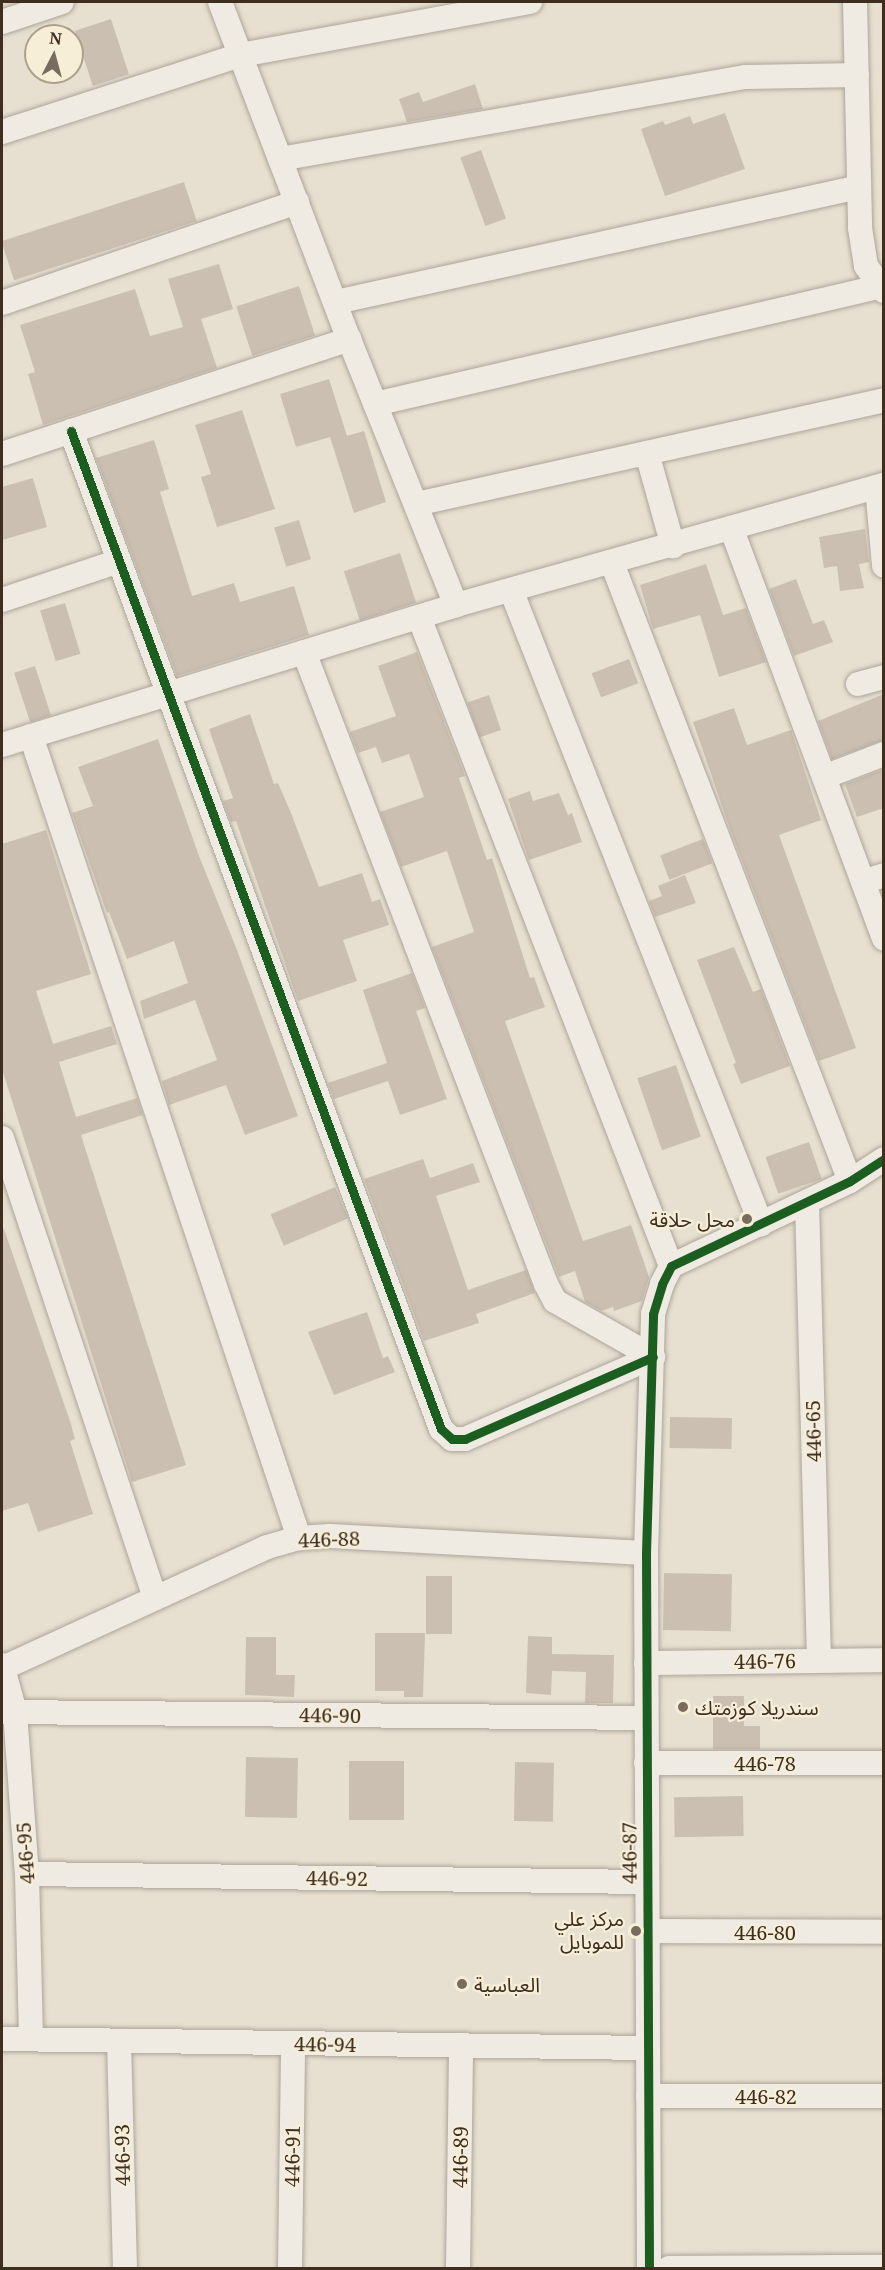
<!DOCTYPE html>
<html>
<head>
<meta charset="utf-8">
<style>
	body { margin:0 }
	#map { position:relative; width:885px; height:2270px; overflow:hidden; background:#e7e0d1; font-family:"Noto Serif","Noto Sans Arabic",serif }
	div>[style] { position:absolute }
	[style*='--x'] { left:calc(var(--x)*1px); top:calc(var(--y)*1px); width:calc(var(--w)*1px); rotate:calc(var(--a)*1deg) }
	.building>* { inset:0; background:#cbbfb2; transform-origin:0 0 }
	.roads { filter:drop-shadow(0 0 2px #ada599) drop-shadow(0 0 2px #ada599) }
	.minor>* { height:24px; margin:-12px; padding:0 12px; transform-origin:12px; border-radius:12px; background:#efebe3 }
	.cycleway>* { height:9px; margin:-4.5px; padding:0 4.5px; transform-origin:4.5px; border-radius:4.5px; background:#1b5e20 }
	.dots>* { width:16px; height:16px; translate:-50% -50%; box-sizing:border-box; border:3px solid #f7eed8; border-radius:50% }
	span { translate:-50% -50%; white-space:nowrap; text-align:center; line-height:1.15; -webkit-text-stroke:4.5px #f7eed8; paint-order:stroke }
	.poi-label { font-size:20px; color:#3d2e20 }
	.right { translate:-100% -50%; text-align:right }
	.left { translate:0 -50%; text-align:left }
	.street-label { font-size:20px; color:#3d2e20 }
	.frame { position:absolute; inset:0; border:3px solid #3d2e20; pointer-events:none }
	.north { position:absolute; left:24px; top:24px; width:60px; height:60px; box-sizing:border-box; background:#f7eed8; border:2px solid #ada18e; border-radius:50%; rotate:6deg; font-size:16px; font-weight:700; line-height:24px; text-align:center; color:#3d2e20 }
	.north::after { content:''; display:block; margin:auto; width:21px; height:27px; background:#786c5e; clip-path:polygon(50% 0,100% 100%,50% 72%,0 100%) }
</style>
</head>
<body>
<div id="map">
	<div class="building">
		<i style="left:111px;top:19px;width:58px;height:38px;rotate:72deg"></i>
		<i style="clip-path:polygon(475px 84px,483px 109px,407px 122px,399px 99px,419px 92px,423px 102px)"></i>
		<i style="clip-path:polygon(725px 113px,745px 169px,665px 196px,641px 129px,663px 121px,665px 125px,690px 116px,693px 124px)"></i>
		<i style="left:481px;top:150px;width:73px;height:22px;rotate:70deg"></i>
		<i style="left:184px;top:182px;width:41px;height:192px;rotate:72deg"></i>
		<i style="clip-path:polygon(219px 264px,233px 309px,201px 319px,217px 368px,43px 425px,28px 374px,35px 372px,20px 325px,135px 289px,150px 336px,183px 327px,168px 279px)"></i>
		<i style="left:299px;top:286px;width:52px;height:66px;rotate:72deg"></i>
		<i style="clip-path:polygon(329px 379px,347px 436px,364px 431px,386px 502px,354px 513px,330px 437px,296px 447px,280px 394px)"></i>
		<i style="clip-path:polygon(242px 410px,275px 509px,217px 527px,201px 477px,211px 474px,195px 425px)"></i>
		<i style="clip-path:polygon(154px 440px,169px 489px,160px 492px,192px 596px,234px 583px,240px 602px,294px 586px,309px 635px,177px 676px,96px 458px)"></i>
		<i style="clip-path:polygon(33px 478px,47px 527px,2px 540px,2px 487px)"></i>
		<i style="left:299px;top:520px;width:41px;height:26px;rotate:73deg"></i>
		<i style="clip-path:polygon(865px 529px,869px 562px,859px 564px,864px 588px,840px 591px,837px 566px,824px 568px,819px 537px)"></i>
		<i style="left:400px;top:553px;width:52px;height:59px;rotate:72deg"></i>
		<i style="clip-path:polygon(706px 564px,723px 615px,746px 608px,766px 662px,719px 677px,700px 615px,653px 629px,640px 585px)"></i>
		<i style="clip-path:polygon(796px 579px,813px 624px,824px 620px,833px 642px,794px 656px,769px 589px)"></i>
		<i style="left:65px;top:603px;width:53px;height:26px;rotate:73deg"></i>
		<i style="clip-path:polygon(417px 652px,460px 763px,465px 776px,459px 778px,487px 860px,492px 858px,530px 978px,534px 977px,545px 1007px,505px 1021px,583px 1241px,631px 1225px,649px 1277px,642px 1301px,614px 1311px,613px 1307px,601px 1311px,585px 1302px,575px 1271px,559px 1277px,432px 947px,474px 932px,447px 851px,401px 867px,380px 812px,424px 797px,409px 754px,382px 763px,376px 747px,358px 753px,350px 732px,396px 716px,378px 666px)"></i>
		<i style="left:629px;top:659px;width:26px;height:40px;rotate:69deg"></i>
		<i style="left:35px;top:666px;width:52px;height:22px;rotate:72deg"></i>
		<i style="clip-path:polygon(884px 694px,884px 740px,832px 759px,818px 721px)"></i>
		<i style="left:489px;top:695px;width:37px;height:23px;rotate:71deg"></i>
		<i style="clip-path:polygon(734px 708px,747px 745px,791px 730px,821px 820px,779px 835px,856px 1048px,819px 1061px,730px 829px,693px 722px)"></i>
		<i style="clip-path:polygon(250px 714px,274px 784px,278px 783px,291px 813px,319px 887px,362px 873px,372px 902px,380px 899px,389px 925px,343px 940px,357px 981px,298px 1001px,236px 821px,231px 822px,223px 801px,233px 798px,209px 729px)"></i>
		<i style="clip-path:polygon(158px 739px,199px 856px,237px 950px,298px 1116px,245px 1135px,226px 1085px,169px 1105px,162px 1081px,217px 1060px,195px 1000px,144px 1019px,140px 1001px,188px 983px,174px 941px,127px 959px,109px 912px,107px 913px,72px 813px,93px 806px,78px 767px)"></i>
		<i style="clip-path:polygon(884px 769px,884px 808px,857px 817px,845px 784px)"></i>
		<i style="clip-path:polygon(530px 791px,533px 801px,559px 793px,568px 815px,572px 813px,582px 842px,529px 860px,508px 799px)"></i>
		<i style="clip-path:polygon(46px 830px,91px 974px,36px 991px,53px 1044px,111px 1026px,117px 1044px,59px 1062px,76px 1117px,137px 1098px,143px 1115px,81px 1135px,186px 1465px,132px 1482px,2px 1069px,2px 844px)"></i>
		<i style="left:703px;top:839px;width:26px;height:46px;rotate:69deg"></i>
		<i style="clip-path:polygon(685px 875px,696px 903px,655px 917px,649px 901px,662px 896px,658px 886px)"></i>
		<i style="clip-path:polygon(734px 947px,753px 992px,761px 989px,790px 1066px,741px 1084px,733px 1064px,736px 1063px,697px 960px)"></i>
		<i style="clip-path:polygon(412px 973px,425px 1008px,416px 1011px,447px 1099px,400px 1115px,388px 1081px,334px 1099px,328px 1083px,387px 1063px,363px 990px)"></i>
		<i style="left:676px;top:1065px;width:76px;height:41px;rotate:71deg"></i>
		<i style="left:809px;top:1142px;width:39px;height:46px;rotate:71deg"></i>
		<i style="clip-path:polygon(423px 1159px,430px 1178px,473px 1163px,480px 1182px,436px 1196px,468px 1290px,526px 1270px,535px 1293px,476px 1314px,479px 1323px,424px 1341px,364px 1179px)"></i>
		<i style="left:335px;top:1187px;width:34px;height:70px;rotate:67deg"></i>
		<i style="clip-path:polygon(4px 1229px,70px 1421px,75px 1439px,70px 1441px,93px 1514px,38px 1532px,28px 1503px,2px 1511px,2px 1230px)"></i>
		<i style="clip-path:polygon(367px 1312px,383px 1358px,388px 1356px,395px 1372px,334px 1395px,308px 1332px)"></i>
		<i style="left:670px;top:1417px;width:62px;height:31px;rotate:1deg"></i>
		<i style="left:664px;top:1573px;width:68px;height:57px;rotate:1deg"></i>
		<i style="left:426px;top:1576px;width:26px;height:58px"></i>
		<i style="clip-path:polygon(375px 1633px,425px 1633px,423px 1697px,404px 1697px,404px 1691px,375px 1691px)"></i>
		<i style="clip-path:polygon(528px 1636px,552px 1637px,552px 1654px,614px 1655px,613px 1703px,585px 1703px,586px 1672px,552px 1671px,551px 1695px,526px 1693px)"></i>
		<i style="clip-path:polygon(246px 1637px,276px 1637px,276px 1675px,295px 1675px,294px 1697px,245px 1695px)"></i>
		<i style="clip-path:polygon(713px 1696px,744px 1696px,744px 1726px,760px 1726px,760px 1749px,713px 1749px)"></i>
		<i style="left:246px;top:1757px;width:52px;height:60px;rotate:1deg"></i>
		<i style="left:349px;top:1761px;width:55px;height:59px"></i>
		<i style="left:515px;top:1762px;width:39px;height:59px;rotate:1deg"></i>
		<i style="left:743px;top:1796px;width:40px;height:69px;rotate:89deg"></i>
	</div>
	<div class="roads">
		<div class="minor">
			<i style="--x:220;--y:2;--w:361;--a:69.1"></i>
			<i style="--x:349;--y:339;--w:287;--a:68.1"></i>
			<i style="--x:855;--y:2;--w:226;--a:88.7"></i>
			<i style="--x:860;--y:228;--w:38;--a:81"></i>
			<i style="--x:866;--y:266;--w:31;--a:54"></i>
			<i style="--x:2;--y:22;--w:63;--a:-18.4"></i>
			<i style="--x:2;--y:132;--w:251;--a:-17.9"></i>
			<i style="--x:241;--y:55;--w:294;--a:-10.4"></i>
			<i style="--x:280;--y:159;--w:472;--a:-10"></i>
			<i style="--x:745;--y:77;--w:112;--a:-1"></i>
			<i style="--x:336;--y:302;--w:535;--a:-12.4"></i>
			<i style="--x:2;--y:303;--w:312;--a:-18.9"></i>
			<i style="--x:375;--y:404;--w:516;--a:-13.09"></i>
			<i style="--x:71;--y:431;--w:1064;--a:69.66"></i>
			<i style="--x:441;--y:1429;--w:15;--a:42"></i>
			<i style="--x:452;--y:1439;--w:13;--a:0"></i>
			<i style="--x:465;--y:1439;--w:205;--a:-23.6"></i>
			<i style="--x:647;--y:453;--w:97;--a:74.4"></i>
			<i style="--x:2;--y:454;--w:366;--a:-18.3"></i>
			<i style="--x:877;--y:487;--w:79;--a:84.9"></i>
			<i style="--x:416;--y:504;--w:479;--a:-12.5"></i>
			<i style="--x:732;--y:530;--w:436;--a:69.6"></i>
			<i style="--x:612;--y:563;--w:662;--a:68.94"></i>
			<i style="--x:511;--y:590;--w:682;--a:68.48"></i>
			<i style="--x:2;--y:600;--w:123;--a:-18.4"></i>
			<i style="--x:419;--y:617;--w:696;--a:68.78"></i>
			<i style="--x:304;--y:652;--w:677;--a:69.05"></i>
			<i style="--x:546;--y:1284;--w:19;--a:62"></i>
			<i style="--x:555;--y:1301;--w:113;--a:29.7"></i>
			<i style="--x:858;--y:684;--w:27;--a:-15"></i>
			<i style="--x:31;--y:736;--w:846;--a:71.52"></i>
			<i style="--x:2;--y:745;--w:475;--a:-17.1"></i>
			<i style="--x:456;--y:605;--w:445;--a:-15.7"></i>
			<i style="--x:824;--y:777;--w:64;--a:-21"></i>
			<i style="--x:863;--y:882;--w:22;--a:-18"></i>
			<i style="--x:2;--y:1138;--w:485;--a:71.6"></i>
			<i style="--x:807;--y:1202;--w:458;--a:88.5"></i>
			<i style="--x:646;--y:1663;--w:238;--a:-0.7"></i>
			<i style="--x:2;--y:1665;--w:49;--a:74.5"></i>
			<i style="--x:15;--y:1712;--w:162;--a:85.8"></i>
			<i style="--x:27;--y:1874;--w:165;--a:88.6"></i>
			<i style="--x:3;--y:1668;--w:290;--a:-24.6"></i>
			<i style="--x:267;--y:1547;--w:33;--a:-16"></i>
			<i style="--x:299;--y:1538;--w:30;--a:-4"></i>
			<i style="--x:329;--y:1536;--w:317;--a:3.1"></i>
			<i style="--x:2;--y:1712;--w:644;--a:0.53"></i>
			<i style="--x:646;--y:1763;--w:238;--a:0"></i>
			<i style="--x:27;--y:1874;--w:620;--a:0.74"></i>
			<i style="--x:647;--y:1931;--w:237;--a:0.2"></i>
			<i style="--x:2;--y:2039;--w:646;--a:0.8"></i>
			<i style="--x:119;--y:2041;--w:227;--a:88.5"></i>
			<i style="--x:648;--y:2096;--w:236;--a:0"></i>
			<i style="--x:290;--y:2268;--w:225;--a:-89.2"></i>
			<i style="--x:458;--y:2268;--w:222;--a:-89.2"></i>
			<i style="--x:649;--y:2268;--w:715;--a:-90.24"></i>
			<i style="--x:646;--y:1553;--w:239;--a:-88.3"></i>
			<i style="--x:653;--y:1314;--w:31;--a:-73"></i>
			<i style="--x:662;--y:1284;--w:20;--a:-63"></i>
			<i style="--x:671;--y:1266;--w:198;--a:-25.4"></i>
			<i style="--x:850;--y:1181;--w:40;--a:-32.9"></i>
			<i style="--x:669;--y:2268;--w:215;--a:-0.3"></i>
		</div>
	</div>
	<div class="cycleway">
		<i style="--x:71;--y:431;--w:1064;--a:69.66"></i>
		<i style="--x:441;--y:1429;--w:15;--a:42"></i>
		<i style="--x:452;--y:1439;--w:13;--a:0"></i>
		<i style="--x:465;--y:1439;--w:205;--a:-23.6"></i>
		<i style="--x:649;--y:2268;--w:715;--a:-90.24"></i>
		<i style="--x:646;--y:1553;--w:239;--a:-88.3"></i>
		<i style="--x:653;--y:1314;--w:31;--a:-73"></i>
		<i style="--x:662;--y:1284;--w:20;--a:-63"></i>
		<i style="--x:671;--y:1266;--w:198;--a:-25.4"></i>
		<i style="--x:850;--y:1181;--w:40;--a:-32.9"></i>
	</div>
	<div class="dots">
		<i style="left:747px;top:1219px;background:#786c5e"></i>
		<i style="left:683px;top:1707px;background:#786c5e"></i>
		<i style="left:636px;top:1931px;background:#786c5e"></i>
		<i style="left:462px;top:1984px;background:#786c5e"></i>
	</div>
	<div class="poi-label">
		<span class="right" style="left:735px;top:1219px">محل حلاقة</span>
		<span class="left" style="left:695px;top:1707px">سندريلا كوزمتك</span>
		<span class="right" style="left:624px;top:1930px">مركز علي<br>للموبايل</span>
		<span class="left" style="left:474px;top:1984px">العباسية</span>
	</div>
	<div class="street-label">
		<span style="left:813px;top:1431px;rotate:-91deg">446-65</span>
		<span style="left:329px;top:1539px;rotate:-2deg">446-88</span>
		<span style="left:765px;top:1661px;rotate:-1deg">446-76</span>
		<span style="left:330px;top:1715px;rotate:1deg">446-90</span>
		<span style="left:765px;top:1763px">446-78</span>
		<span style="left:25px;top:1853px;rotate:-94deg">446-95</span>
		<span style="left:629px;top:1853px;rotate:-90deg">446-87</span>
		<span style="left:337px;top:1878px;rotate:1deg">446-92</span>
		<span style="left:765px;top:1932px">446-80</span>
		<span style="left:325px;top:2044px;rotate:1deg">446-94</span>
		<span style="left:766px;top:2096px">446-82</span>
		<span style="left:122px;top:2155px;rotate:-91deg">446-93</span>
		<span style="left:292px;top:2156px;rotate:-89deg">446-91</span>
		<span style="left:460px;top:2157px;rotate:-89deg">446-89</span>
	</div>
	<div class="frame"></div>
	<div class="north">N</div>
</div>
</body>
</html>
